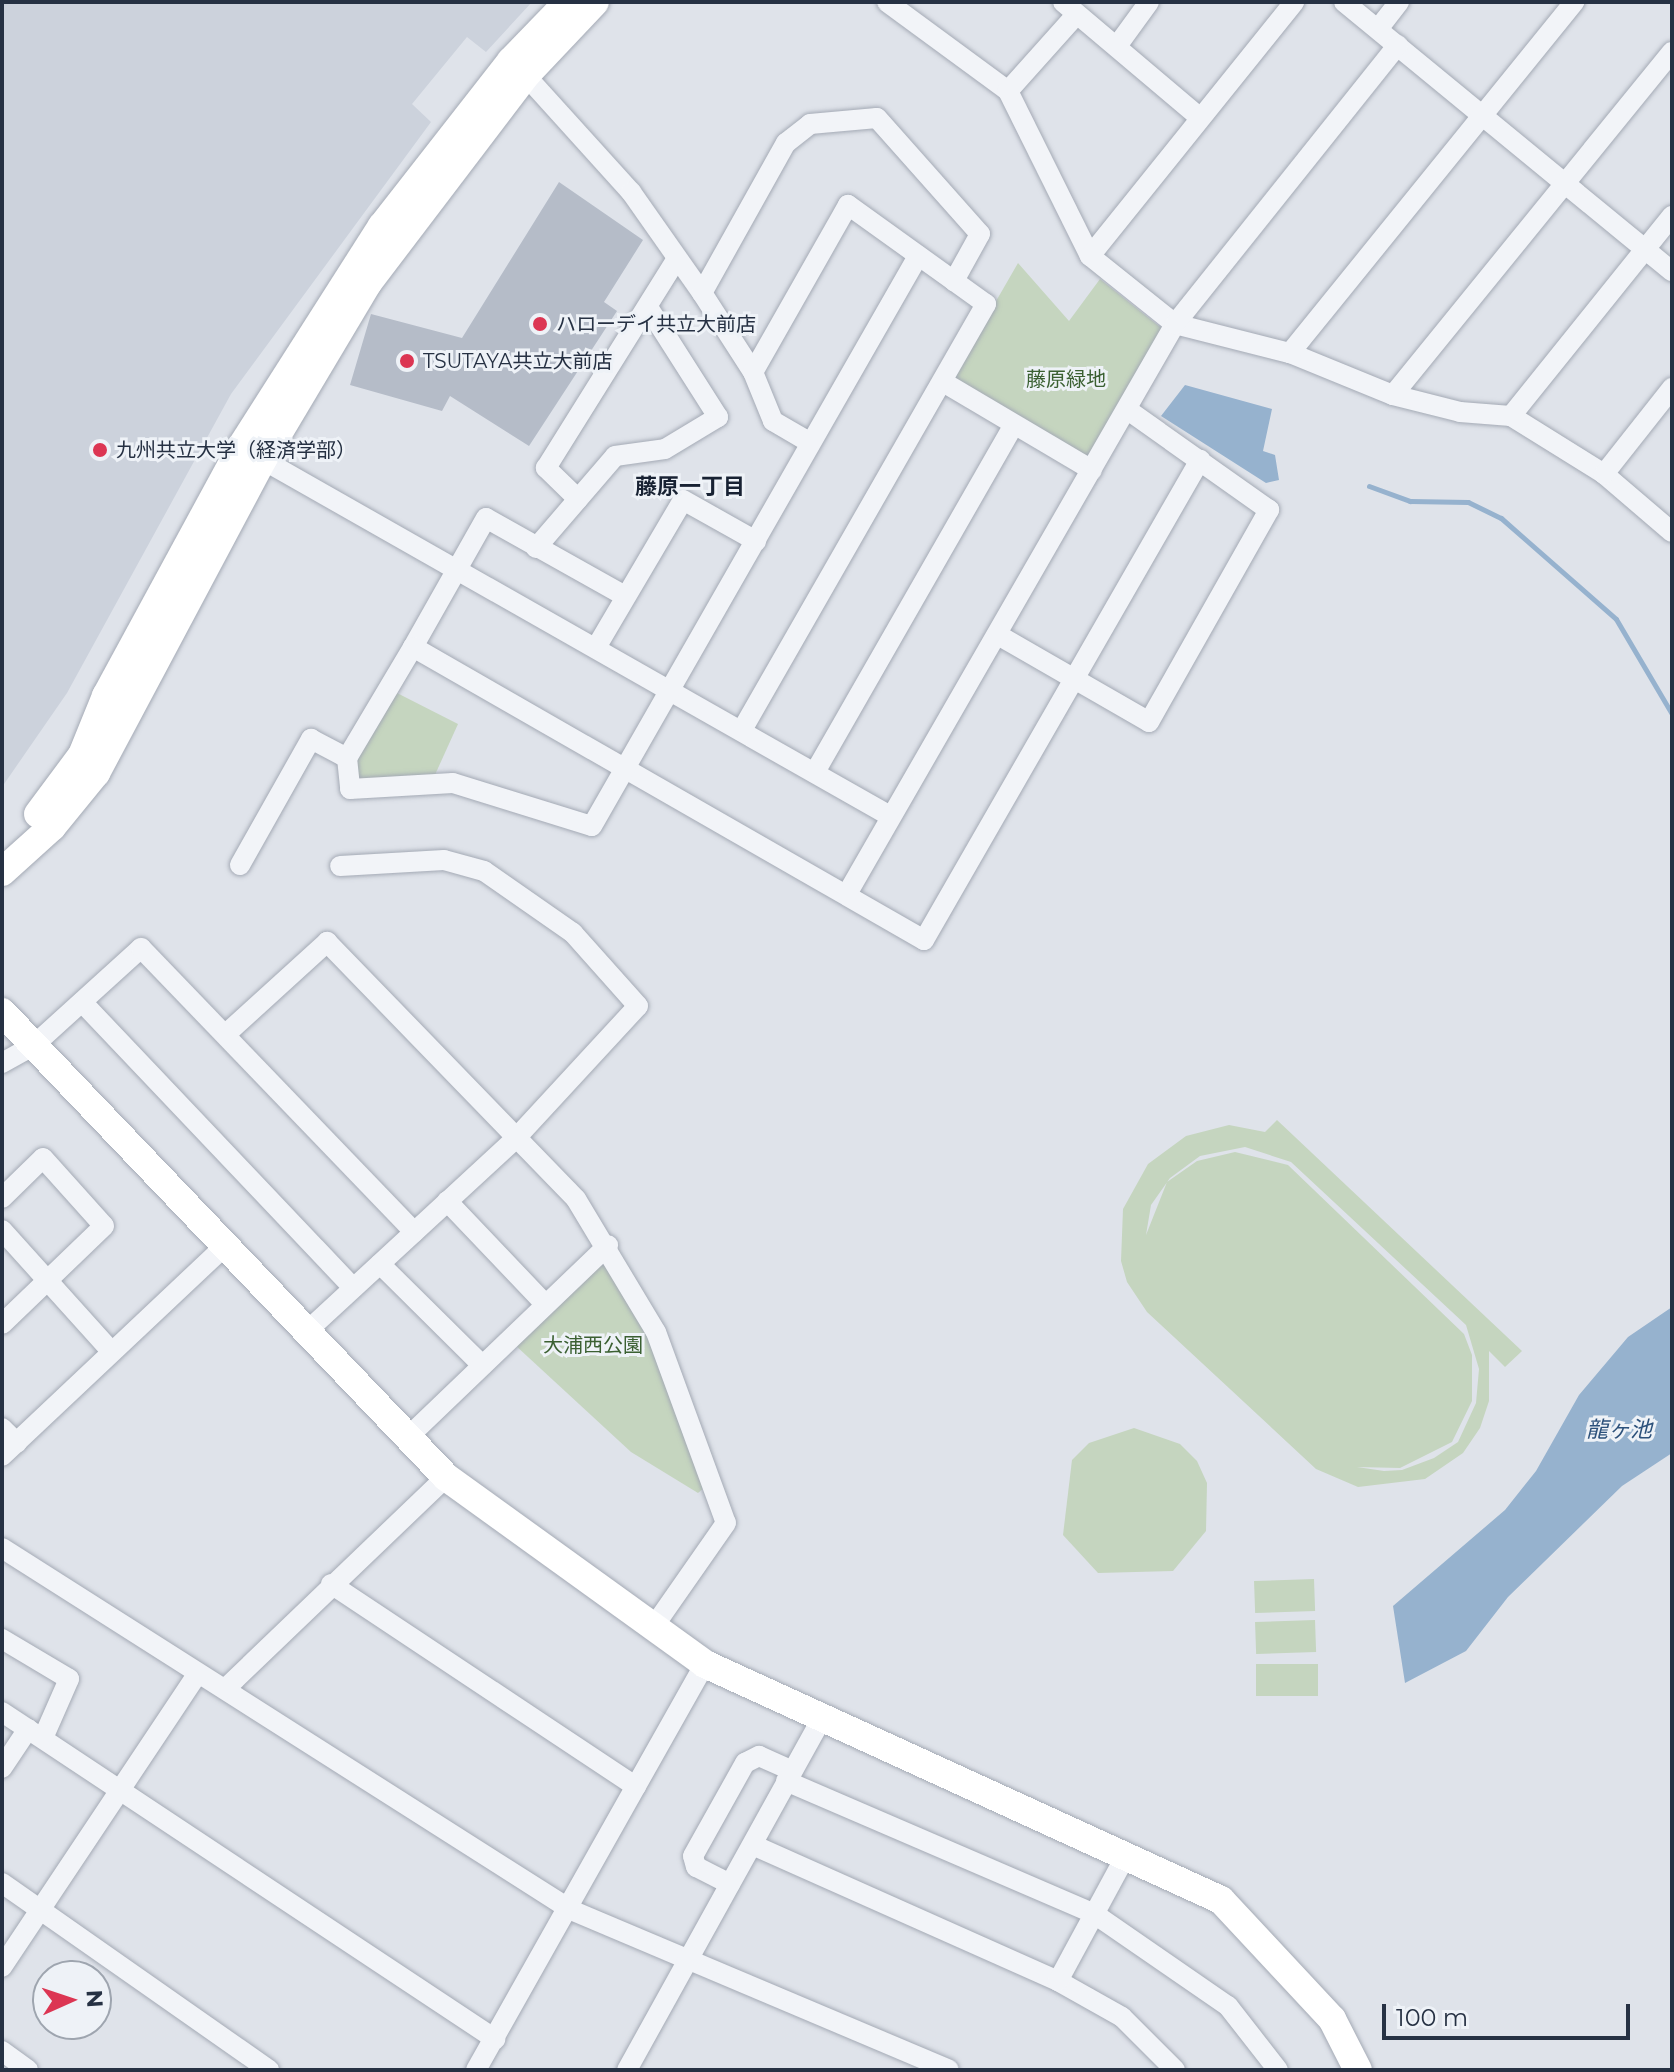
<!DOCTYPE html>
<html>
<head>
<meta charset="utf-8">
<style>
	body { margin:0 }
	#map { position:relative; width:1674px; height:2072px; overflow:hidden; background:#dfe3ea; font-family:Montserrat,"Noto Sans JP",sans-serif }
	div>[style] { position:absolute }
	[style*='--x'] { left:calc(var(--x)*1px); top:calc(var(--y)*1px); width:calc(var(--w)*1px); rotate:calc(var(--a)*1deg) }
	.built>* { inset:0; background:#ccd2dc }
	.green>* { inset:0; background:#c5d5bf; transform-origin:0 0 }
	.water>* { inset:0; background:#96b2ce }
	.stream>* { height:5px; margin:-2.5px; padding:0 2.5px; transform-origin:2.5px; border-radius:2.5px; background:#96b2ce }
	.building>* { inset:0; background:#b5bcc8 }
	.roads { filter:drop-shadow(0 0 2px #a4aab5) drop-shadow(0 0 2px #a4aab5) }
	.street>* { height:20px; margin:-10px; padding:0 10px; transform-origin:10px; border-radius:10px; background:#f2f4f8 }
	.secondary>* { height:28px; margin:-14px; padding:0 14px; transform-origin:14px; border-radius:14px; background:#fff }
	.dots>* { width:22px; height:22px; translate:-50% -50%; box-sizing:border-box; border:4px solid #eef2f7; border-radius:50% }
	span { translate:-50% -50%; white-space:nowrap; text-align:center; line-height:1.15; -webkit-text-stroke:6px #eef2f7; paint-order:stroke }
	.poi-label { font-size:20px; color:#263143 }
	.left { translate:0 -50%; text-align:left }
	.park-label { font-size:20px; color:#3b6032 }
	.neighbourhood-label { font-size:22px; color:#182233; font-weight:700 }
	.water-label { font-size:22px; color:#2c517b; font-style:italic }
	.frame { position:absolute; inset:0; border:4px solid #263143; pointer-events:none }
	.north { position:absolute; left:32px; top:1960px; width:80px; height:80px; box-sizing:border-box; background:#eef2f7; border:2px solid #9ea5af; border-radius:50%; rotate:87deg; font-size:22px; font-weight:700; line-height:32px; text-align:center; color:#263143 }
	.north::after { content:''; display:block; margin:auto; width:28px; height:36px; background:#dc3653; clip-path:polygon(50% 0,100% 100%,50% 72%,0 100%) }
	.scale { position:absolute; left:1382px; top:2004px; width:248px; height:36px; box-sizing:border-box; border:4px solid #263143; border-top:0; padding-left:10px; font-size:24px; line-height:28px; white-space:nowrap; color:#263143; -webkit-text-stroke:6px #eef2f7; paint-order:stroke }
</style>
</head>
<body>
<div id="map">
	<div class="built">
		<i style="clip-path:polygon(2px 2px,532px 2px,486px 52px,467px 37px,412px 104px,431px 122px,231px 394px,67px 693px,2px 787px)"></i>
	</div>
	<div class="green">
		<i style="clip-path:polygon(1018px 263px,1069px 321px,1100px 279px,1164px 330px,1088px 458px,950px 381px)"></i>
		<i style="clip-path:polygon(395px 692px,458px 724px,434px 777px,357px 780px,354px 761px)"></i>
		<i style="clip-path:polygon(evenodd,1277px 1120px,1522px 1351px,1505px 1367px,1489px 1351px,1489px 1401px,1480px 1428px,1463px 1453px,1425px 1479px,1358px 1487px,1316px 1469px,1147px 1312px,1127px 1282px,1121px 1261px,1123px 1209px,1148px 1164px,1186px 1136px,1229px 1125px,1265px 1132px,1277px 1120px,1245px 1147px,1291px 1162px,1466px 1325px,1479px 1369px,1476px 1403px,1458px 1442px,1434px 1458px,1402px 1470px,1384px 1471px,1357px 1467px,1400px 1468px,1452px 1442px,1472px 1401px,1472px 1355px,1464px 1334px,1288px 1165px,1235px 1152px,1197px 1161px,1167px 1182px,1146px 1235px,1151px 1205px,1170px 1178px,1200px 1156px,1245px 1147px)"></i>
		<i style="clip-path:polygon(599px 1263px,612px 1267px,655px 1347px,705px 1487px,698px 1493px,631px 1452px,515px 1345px)"></i>
		<i style="clip-path:polygon(1134px 1428px,1180px 1444px,1197px 1461px,1207px 1483px,1206px 1531px,1173px 1571px,1098px 1573px,1063px 1535px,1072px 1460px,1089px 1443px)"></i>
		<i style="left:1314px;top:1579px;width:32px;height:60px;rotate:88deg"></i>
		<i style="left:1315px;top:1620px;width:32px;height:60px;rotate:88deg"></i>
		<i style="left:1318px;top:1664px;width:32px;height:62px;rotate:90deg"></i>
	</div>
	<div class="water">
		<i style="clip-path:polygon(1185px 385px,1272px 409px,1263px 451px,1275px 455px,1279px 480px,1266px 483px,1161px 416px)"></i>
		<i style="clip-path:polygon(1672px 1307px,1672px 1453px,1622px 1486px,1508px 1597px,1466px 1651px,1405px 1683px,1393px 1606px,1505px 1510px,1536px 1471px,1579px 1395px,1628px 1337px)"></i>
	</div>
	<div class="stream">
		<i style="--x:1369;--y:486;--w:44;--a:20.1"></i>
		<i style="--x:1410;--y:501;--w:58;--a:1"></i>
		<i style="--x:1468;--y:502;--w:37;--a:26"></i>
		<i style="--x:1501;--y:518;--w:153;--a:41.3"></i>
		<i style="--x:1616;--y:619;--w:110;--a:59.5"></i>
	</div>
	<div class="building">
		<i style="clip-path:polygon(559px 182px,643px 240px,604px 302px,617px 311px,529px 446px,450px 396px,442px 411px,350px 385px,371px 314px,462px 338px)"></i>
	</div>
	<div class="roads">
		<div class="street">
			<i style="--x:887;--y:2;--w:150;--a:36.3"></i>
			<i style="--x:1008;--y:91;--w:184;--a:63.6"></i>
			<i style="--x:1090;--y:256;--w:109;--a:38.7"></i>
			<i style="--x:1175;--y:324;--w:119;--a:14.2"></i>
			<i style="--x:1290;--y:353;--w:111;--a:22.2"></i>
			<i style="--x:1393;--y:395;--w:69;--a:14.2"></i>
			<i style="--x:1460;--y:412;--w:51;--a:4.5"></i>
			<i style="--x:1511;--y:416;--w:110;--a:31.9"></i>
			<i style="--x:1604;--y:474;--w:89;--a:40.5"></i>
			<i style="--x:1063;--y:2;--w:178;--a:40.2"></i>
			<i style="--x:1344;--y:2;--w:424;--a:39.4"></i>
			<i style="--x:1378;--y:29;--w:34;--a:-52"></i>
			<i style="--x:1117;--y:46;--w:54;--a:-54"></i>
			<i style="--x:518;--y:67;--w:169;--a:47.9"></i>
			<i style="--x:631;--y:192;--w:123;--a:54.9"></i>
			<i style="--x:1008;--y:91;--w:102;--a:-48.2"></i>
			<i style="--x:1090;--y:256;--w:326;--a:-51.2"></i>
			<i style="--x:1290;--y:353;--w:452;--a:-51"></i>
			<i style="--x:943;--y:382;--w:173;--a:30.6"></i>
			<i style="--x:1393;--y:395;--w:442;--a:-50.9"></i>
			<i style="--x:1511;--y:416;--w:257;--a:-51.2"></i>
			<i style="--x:809;--y:442;--w:42;--a:-149.7"></i>
			<i style="--x:773;--y:421;--w:53;--a:-112.2"></i>
			<i style="--x:753;--y:372;--w:94;--a:-122.8"></i>
			<i style="--x:702;--y:293;--w:172;--a:-60.8"></i>
			<i style="--x:786;--y:143;--w:31;--a:-38"></i>
			<i style="--x:810;--y:124;--w:67;--a:-5.1"></i>
			<i style="--x:877;--y:118;--w:155;--a:48.4"></i>
			<i style="--x:980;--y:234;--w:54;--a:119"></i>
			<i style="--x:251;--y:453;--w:735;--a:29.6"></i>
			<i style="--x:1604;--y:474;--w:110;--a:-51.7"></i>
			<i style="--x:578;--y:499;--w:45;--a:-135.9"></i>
			<i style="--x:546;--y:468;--w:245;--a:-58"></i>
			<i style="--x:536;--y:548;--w:121;--a:-49.3"></i>
			<i style="--x:615;--y:456;--w:50;--a:-8"></i>
			<i style="--x:665;--y:449;--w:62;--a:-31.1"></i>
			<i style="--x:718;--y:417;--w:130;--a:-122.5"></i>
			<i style="--x:625;--y:596;--w:159;--a:-150.7"></i>
			<i style="--x:486;--y:518;--w:148;--a:119.5"></i>
			<i style="--x:413;--y:647;--w:589;--a:29.83"></i>
			<i style="--x:924;--y:940;--w:554;--a:-60.1"></i>
			<i style="--x:998;--y:635;--w:174;--a:29.9"></i>
			<i style="--x:1149;--y:722;--w:244;--a:-60.5"></i>
			<i style="--x:1269;--y:510;--w:171;--a:-144.7"></i>
			<i style="--x:597;--y:646;--w:169;--a:-59.5"></i>
			<i style="--x:683;--y:500;--w:84;--a:29.3"></i>
			<i style="--x:413;--y:647;--w:129;--a:120.7"></i>
			<i style="--x:347;--y:758;--w:31;--a:84"></i>
			<i style="--x:350;--y:789;--w:103;--a:-3.3"></i>
			<i style="--x:453;--y:783;--w:145;--a:17.2"></i>
			<i style="--x:592;--y:826;--w:657;--a:-60.23"></i>
			<i style="--x:742;--y:730;--w:491;--a:-60.2"></i>
			<i style="--x:986;--y:304;--w:170;--a:-144.3"></i>
			<i style="--x:848;--y:205;--w:192;--a:119.6"></i>
			<i style="--x:815;--y:772;--w:400;--a:-60.2"></i>
			<i style="--x:240;--y:865;--w:145;--a:-60.6"></i>
			<i style="--x:311;--y:739;--w:41;--a:27.8"></i>
			<i style="--x:847;--y:894;--w:658;--a:-60.08"></i>
			<i style="--x:1175;--y:324;--w:357;--a:-51.4"></i>
			<i style="--x:82;--y:1002;--w:394;--a:46.5"></i>
			<i style="--x:226;--y:1034;--w:137;--a:-42.3"></i>
			<i style="--x:327;--y:942;--w:358;--a:45.9"></i>
			<i style="--x:576;--y:1199;--w:155;--a:59"></i>
			<i style="--x:656;--y:1332;--w:203;--a:69.9"></i>
			<i style="--x:726;--y:1523;--w:129;--a:124.9"></i>
			<i style="--x:2;--y:1063;--w:35;--a:-29"></i>
			<i style="--x:33;--y:1046;--w:146;--a:-42.2"></i>
			<i style="--x:141;--y:948;--w:394;--a:46.1"></i>
			<i style="--x:2;--y:1198;--w:57;--a:-44.3"></i>
			<i style="--x:43;--y:1158;--w:91;--a:48.1"></i>
			<i style="--x:104;--y:1226;--w:141;--a:136.1"></i>
			<i style="--x:447;--y:1201;--w:142;--a:46.4"></i>
			<i style="--x:2;--y:1230;--w:161;--a:48"></i>
			<i style="--x:380;--y:1264;--w:144;--a:44.7"></i>
			<i style="--x:306;--y:1332;--w:287;--a:-42.7"></i>
			<i style="--x:517;--y:1137;--w:178;--a:-47.3"></i>
			<i style="--x:638;--y:1006;--w:98;--a:-131.7"></i>
			<i style="--x:573;--y:933;--w:108;--a:-145.1"></i>
			<i style="--x:484;--y:871;--w:41;--a:-164.6"></i>
			<i style="--x:444;--y:860;--w:104;--a:176.7"></i>
			<i style="--x:2;--y:1428;--w:21;--a:45"></i>
			<i style="--x:406;--y:1439;--w:280;--a:-43.8"></i>
			<i style="--x:2;--y:1456;--w:306;--a:-43.3"></i>
			<i style="--x:2;--y:1548;--w:674;--a:32.46"></i>
			<i style="--x:571;--y:1910;--w:410;--a:22.9"></i>
			<i style="--x:331;--y:1584;--w:366;--a:33.6"></i>
			<i style="--x:2;--y:1639;--w:78;--a:30.8"></i>
			<i style="--x:69;--y:1679;--w:62;--a:113.7"></i>
			<i style="--x:225;--y:1689;--w:306;--a:-43.8"></i>
			<i style="--x:2;--y:1712;--w:592;--a:33.56"></i>
			<i style="--x:2;--y:1768;--w:47;--a:-56.3"></i>
			<i style="--x:786;--y:1781;--w:334;--a:23.3"></i>
			<i style="--x:1093;--y:1913;--w:164;--a:34.6"></i>
			<i style="--x:1228;--y:2006;--w:81;--a:52"></i>
			<i style="--x:755;--y:1846;--w:332;--a:24"></i>
			<i style="--x:1058;--y:1981;--w:73;--a:29.4"></i>
			<i style="--x:1122;--y:2017;--w:75;--a:45"></i>
			<i style="--x:2;--y:1883;--w:326;--a:35"></i>
			<i style="--x:730;--y:1884;--w:38;--a:-153"></i>
			<i style="--x:696;--y:1867;--w:11;--a:-105"></i>
			<i style="--x:693;--y:1856;--w:107;--a:-60.8"></i>
			<i style="--x:745;--y:1763;--w:16;--a:-27"></i>
			<i style="--x:759;--y:1756;--w:36;--a:24"></i>
			<i style="--x:2;--y:1967;--w:353;--a:-56.3"></i>
			<i style="--x:1058;--y:1981;--w:143;--a:-61.6"></i>
			<i style="--x:2;--y:2051;--w:32;--a:36"></i>
			<i style="--x:476;--y:2070;--w:466;--a:-60.6"></i>
			<i style="--x:627;--y:2070;--w:400;--a:-61"></i>
		</div>
		<div class="secondary">
			<i style="--x:38;--y:814;--w:74;--a:-53.3"></i>
			<i style="--x:82;--y:755;--w:64;--a:-67.9"></i>
			<i style="--x:106;--y:696;--w:283;--a:-61.5"></i>
			<i style="--x:241;--y:447;--w:262;--a:-57.5"></i>
			<i style="--x:382;--y:226;--w:209;--a:-52"></i>
			<i style="--x:511;--y:61;--w:82;--a:-46"></i>
			<i style="--x:2;--y:872;--w:67;--a:-42"></i>
			<i style="--x:52;--y:827;--w:70;--a:-50.8"></i>
			<i style="--x:96;--y:773;--w:356;--a:-62"></i>
			<i style="--x:263;--y:459;--w:205;--a:-59.2"></i>
			<i style="--x:368;--y:283;--w:261;--a:-52.8"></i>
			<i style="--x:526;--y:75;--w:100;--a:-46.6"></i>
			<i style="--x:2;--y:1012;--w:643;--a:46.32"></i>
			<i style="--x:446;--y:1477;--w:319;--a:35.8"></i>
			<i style="--x:705;--y:1664;--w:567;--a:24.58"></i>
			<i style="--x:1221;--y:1900;--w:163;--a:47"></i>
			<i style="--x:1332;--y:2019;--w:57;--a:63"></i>
		</div>
	</div>
	<div class="dots">
		<i style="left:540px;top:324px;background:#dc3653"></i>
		<i style="left:407px;top:361px;background:#dc3653"></i>
		<i style="left:100px;top:450px;background:#dc3653"></i>
	</div>
	<div class="poi-label">
		<span class="left" style="left:556px;top:324px">ハローデイ共立大前店</span>
		<span class="left" style="left:423px;top:361px">TSUTAYA共立大前店</span>
		<span class="left" style="left:116px;top:450px">九州共立大学（経済学部）</span>
	</div>
	<div class="park-label">
		<span style="left:1066px;top:379px">藤原緑地</span>
		<span style="left:593px;top:1345px">大浦西公園</span>
	</div>
	<div class="neighbourhood-label">
		<span style="left:690px;top:487px">藤原一丁目</span>
	</div>
	<div class="water-label">
		<span style="left:1619px;top:1430px">龍ヶ池</span>
	</div>
	<div class="frame"></div>
	<div class="north">N</div>
	<div class="scale">100 m</div>
</div>
</body>
</html>
